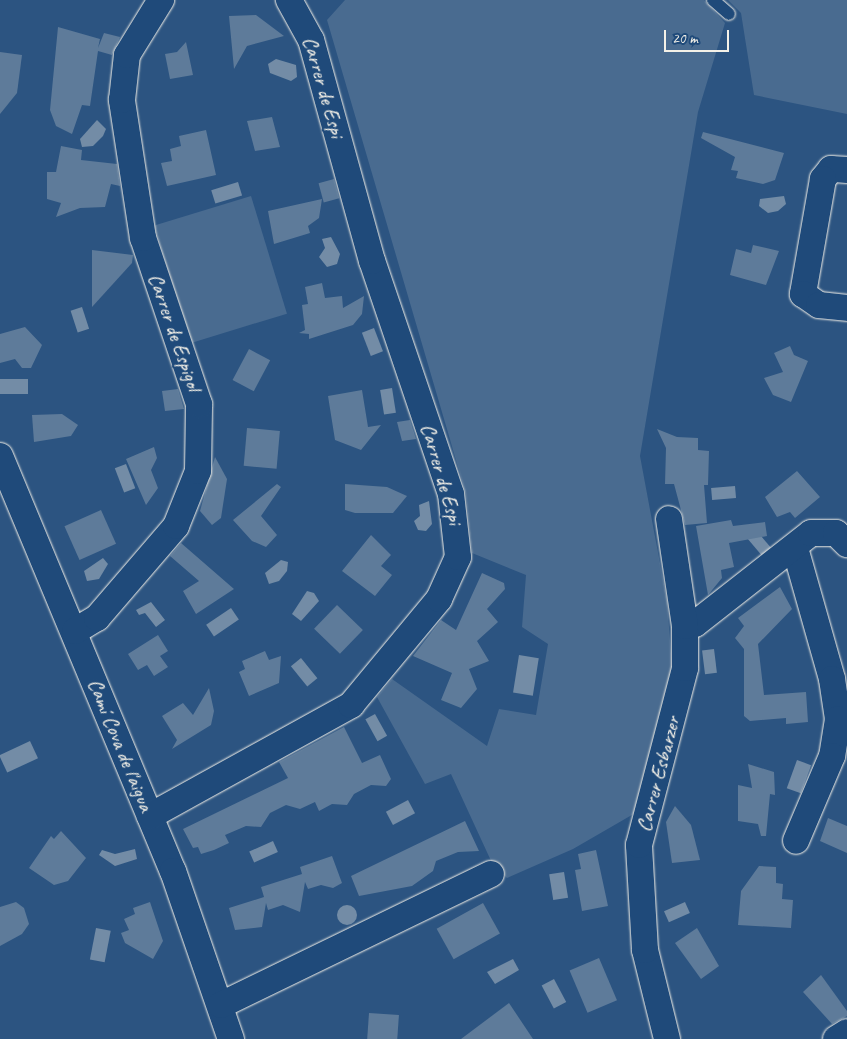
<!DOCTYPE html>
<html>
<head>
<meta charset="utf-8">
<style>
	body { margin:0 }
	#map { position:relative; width:847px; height:1039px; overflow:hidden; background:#2c5481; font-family:Caveat,sans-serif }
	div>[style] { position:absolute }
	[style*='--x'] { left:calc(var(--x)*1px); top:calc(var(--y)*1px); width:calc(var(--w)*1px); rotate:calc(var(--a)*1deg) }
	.green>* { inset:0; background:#496b90; transform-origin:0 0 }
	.water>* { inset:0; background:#738ca6; transform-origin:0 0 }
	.round { border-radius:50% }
	.building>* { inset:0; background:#5e7b9a; transform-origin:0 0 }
	.roads { filter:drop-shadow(0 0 1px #f4f1e8) drop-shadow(0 0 1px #f4f1e8) }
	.lane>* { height:12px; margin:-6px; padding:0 6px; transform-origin:6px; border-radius:6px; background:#1f4a7a }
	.street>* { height:26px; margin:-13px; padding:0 13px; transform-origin:13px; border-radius:13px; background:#1f4a7a }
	span { translate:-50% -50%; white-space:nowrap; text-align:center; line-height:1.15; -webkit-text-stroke:4px #1f4a7a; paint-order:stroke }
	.street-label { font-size:21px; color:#f4f1e8 }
	.scale { position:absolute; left:664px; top:30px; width:65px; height:22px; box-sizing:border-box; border:2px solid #f4f1e8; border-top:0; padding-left:6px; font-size:15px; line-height:18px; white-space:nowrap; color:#f4f1e8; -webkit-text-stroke:4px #1f4a7a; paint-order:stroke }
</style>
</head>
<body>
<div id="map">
	<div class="green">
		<i style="clip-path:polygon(345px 0,704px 0,725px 23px,698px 112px,640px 456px,667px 601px,673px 680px,637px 812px,573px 849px,507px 878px,492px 863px,451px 774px,425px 784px,377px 697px,392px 679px,487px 746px,499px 709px,536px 715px,548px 644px,522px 627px,526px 575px,472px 553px,466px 494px,327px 20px)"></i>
		<i style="clip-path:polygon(728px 0,847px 0,847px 114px,754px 95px,741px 13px)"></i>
		<i style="left:251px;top:196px;width:123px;height:101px;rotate:73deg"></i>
	</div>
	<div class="water">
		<i style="clip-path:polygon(276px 59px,296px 65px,297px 77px,291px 81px,270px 73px,268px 64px)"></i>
		<i style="clip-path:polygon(97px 120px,106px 129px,103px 136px,93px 146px,82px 147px,80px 139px)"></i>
		<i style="left:238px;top:182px;width:14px;height:28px;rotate:73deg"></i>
		<i style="clip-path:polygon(784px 196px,786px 204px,778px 211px,768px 213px,759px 206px,760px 199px)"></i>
		<i style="clip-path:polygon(331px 237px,340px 254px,337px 264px,327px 267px,319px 257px,325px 248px,322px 239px)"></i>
		<i style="left:82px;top:307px;width:23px;height:12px;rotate:72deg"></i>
		<i style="left:374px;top:328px;width:25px;height:13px;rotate:69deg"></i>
		<i style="left:28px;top:379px;width:15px;height:28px;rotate:90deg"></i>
		<i style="left:392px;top:388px;width:25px;height:12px;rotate:81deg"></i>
		<i style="left:126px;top:464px;width:26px;height:12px;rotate:69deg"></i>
		<i style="left:735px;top:486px;width:12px;height:24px;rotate:85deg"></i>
		<i style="clip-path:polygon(429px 501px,432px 524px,426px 531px,418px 530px,414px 521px,420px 516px,419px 505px)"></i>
		<i style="left:756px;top:530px;width:23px;height:12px;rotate:50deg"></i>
		<i style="clip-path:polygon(103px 558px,108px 564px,99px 579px,87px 581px,84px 571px)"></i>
		<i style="clip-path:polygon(281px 560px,288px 562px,287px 571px,279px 581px,269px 584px,265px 573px)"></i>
		<i style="clip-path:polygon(307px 591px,314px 593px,319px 601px,301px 621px,292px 614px)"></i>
		<i style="clip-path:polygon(151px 602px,165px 620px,156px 627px,145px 613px,139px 615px,136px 610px)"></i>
		<i style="left:231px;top:608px;width:14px;height:30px;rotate:56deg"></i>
		<i style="left:714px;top:649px;width:24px;height:12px;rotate:83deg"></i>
		<i style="left:519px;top:655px;width:20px;height:38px;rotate:9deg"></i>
		<i style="left:301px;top:658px;width:26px;height:13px;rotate:51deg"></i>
		<i style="left:375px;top:714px;width:25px;height:11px;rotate:61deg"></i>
		<i style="left:30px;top:741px;width:19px;height:34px;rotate:65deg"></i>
		<i style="left:797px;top:760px;width:15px;height:30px;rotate:20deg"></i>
		<i style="left:408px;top:800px;width:15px;height:25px;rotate:62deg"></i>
		<i style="left:273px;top:841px;width:12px;height:26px;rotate:66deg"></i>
		<i style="clip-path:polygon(135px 849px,137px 859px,115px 866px,99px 855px,102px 850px,115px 854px)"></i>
		<i style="left:564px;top:872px;width:26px;height:15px;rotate:81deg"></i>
		<i style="left:685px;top:902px;width:12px;height:23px;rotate:66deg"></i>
		<i class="round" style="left:337px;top:905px;width:20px;height:20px"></i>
		<i style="left:96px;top:928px;width:15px;height:32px;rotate:11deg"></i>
		<i style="clip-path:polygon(513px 959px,519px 970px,495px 984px,487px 972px)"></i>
		<i style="left:554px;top:979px;width:26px;height:14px;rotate:62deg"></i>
	</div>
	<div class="building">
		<i style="clip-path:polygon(256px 15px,284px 36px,247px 46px,234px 69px,229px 16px)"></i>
		<i style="clip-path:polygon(58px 27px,100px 39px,98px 48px,104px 33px,120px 37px,112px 55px,98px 51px,90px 106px,82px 105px,72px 134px,56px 126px,50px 110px)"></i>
		<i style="clip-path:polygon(186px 42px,193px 75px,170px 79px,165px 54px,177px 52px)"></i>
		<i style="clip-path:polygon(0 52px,22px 55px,17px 93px,0 114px)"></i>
		<i style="clip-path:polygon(272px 117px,280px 147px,255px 151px,247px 121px)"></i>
		<i style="clip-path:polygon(206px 130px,216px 175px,167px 186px,161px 163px,172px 161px,170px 149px,181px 146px,179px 136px)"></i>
		<i style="clip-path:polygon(703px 132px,784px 153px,775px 180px,763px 184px,736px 178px,738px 171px,731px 170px,735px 157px,701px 138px)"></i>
		<i style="clip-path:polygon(61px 146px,82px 150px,81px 160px,117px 164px,120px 186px,111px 184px,105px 207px,80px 208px,56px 217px,61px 203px,47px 199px,47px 172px,56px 172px)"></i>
		<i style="left:334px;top:179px;width:20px;height:16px;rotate:75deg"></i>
		<i style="clip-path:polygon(322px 199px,319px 218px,308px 226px,310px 233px,274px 244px,268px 211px)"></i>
		<i style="clip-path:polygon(753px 245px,779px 251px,766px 285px,730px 275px,736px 249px,751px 253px)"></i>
		<i style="clip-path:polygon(92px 250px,133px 255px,132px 263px,92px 307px)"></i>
		<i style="clip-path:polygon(322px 283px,325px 298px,342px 296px,343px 308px,364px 296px,362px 314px,353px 325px,309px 339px,309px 334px,299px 333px,305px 330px,302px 305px,308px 304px,305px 287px)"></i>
		<i style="clip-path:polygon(25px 327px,42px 345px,31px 368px,22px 368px,15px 359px,0 363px,0 334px)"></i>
		<i style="clip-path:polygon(790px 346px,794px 355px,808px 361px,791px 402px,773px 395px,764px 378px,783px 372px,774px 353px)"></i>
		<i style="left:249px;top:349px;width:24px;height:35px;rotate:28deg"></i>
		<i style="clip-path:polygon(178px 389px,184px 409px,165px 411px,162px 391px)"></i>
		<i style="clip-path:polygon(362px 390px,368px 427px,381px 425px,361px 450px,335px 440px,328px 396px)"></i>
		<i style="clip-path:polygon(62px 414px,78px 425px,71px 436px,34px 442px,32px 415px)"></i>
		<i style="clip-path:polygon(410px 420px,416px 439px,402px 441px,397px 422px)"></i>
		<i style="left:247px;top:428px;width:33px;height:38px;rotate:5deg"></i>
		<i style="clip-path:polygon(657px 429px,677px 437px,698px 438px,698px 450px,709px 451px,708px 485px,704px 485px,707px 523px,685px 525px,674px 484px,665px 484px,666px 448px)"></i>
		<i style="clip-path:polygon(154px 447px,157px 458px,151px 470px,158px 488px,146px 505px,126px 459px)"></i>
		<i style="clip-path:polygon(215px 457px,227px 479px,221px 518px,212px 525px,200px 511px)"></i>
		<i style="clip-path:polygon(797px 471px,820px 497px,795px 518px,790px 512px,777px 517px,765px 497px)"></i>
		<i style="clip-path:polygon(277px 484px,281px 487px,261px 516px,277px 535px,266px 547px,252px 541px,233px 520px)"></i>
		<i style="clip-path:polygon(345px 484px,387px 487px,407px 496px,393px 513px,355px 513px,345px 510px)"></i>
		<i style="left:101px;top:510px;width:37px;height:40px;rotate:66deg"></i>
		<i style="clip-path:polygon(731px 520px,733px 526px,765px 522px,767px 536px,729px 543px,734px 567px,721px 570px,722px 578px,708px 595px,696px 526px)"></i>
		<i style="clip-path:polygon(371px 535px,391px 555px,381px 566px,392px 575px,375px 596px,342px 571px)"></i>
		<i style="clip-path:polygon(181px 543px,234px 589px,196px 614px,183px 591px,199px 581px,170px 556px)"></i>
		<i style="clip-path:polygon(482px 573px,504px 583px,505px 589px,487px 609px,498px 622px,477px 641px,489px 661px,469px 669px,477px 689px,461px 708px,441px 700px,452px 673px,413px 656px,441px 620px,456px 630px)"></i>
		<i style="clip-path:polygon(780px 587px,792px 609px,758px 644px,764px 695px,806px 692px,808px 722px,786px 724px,786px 718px,750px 721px,744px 716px,744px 649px,735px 638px,744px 626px,738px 618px)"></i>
		<i style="left:337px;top:605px;width:36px;height:33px;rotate:44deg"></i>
		<i style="clip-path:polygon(158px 635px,168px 651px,160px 656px,168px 667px,154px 676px,147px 665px,138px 670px,128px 654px)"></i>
		<i style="clip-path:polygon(265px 651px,269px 660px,281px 656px,279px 683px,249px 696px,239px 672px,245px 669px,242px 661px)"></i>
		<i style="clip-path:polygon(209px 688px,214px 711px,211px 725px,172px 749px,177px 740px,162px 716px,183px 703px,193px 715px)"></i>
		<i style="clip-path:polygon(344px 727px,362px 763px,380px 755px,391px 779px,386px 786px,371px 785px,354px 794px,347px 805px,332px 804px,319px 811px,315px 802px,300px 809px,286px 805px,270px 813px,261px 827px,246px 826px,225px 835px,229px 843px,214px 850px,201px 854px,198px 847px,193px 848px,183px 829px,288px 778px,279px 762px)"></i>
		<i style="clip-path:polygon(748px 764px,774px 772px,775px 795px,770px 794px,766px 836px,761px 836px,758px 824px,738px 821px,738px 785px,752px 788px)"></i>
		<i style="clip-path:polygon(675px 806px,691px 825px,700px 860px,672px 863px,666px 822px)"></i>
		<i style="clip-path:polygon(828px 818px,847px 826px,847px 853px,820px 841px)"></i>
		<i style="clip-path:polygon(465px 821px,479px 851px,458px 852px,436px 861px,433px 871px,412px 886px,359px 896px,351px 876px)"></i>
		<i style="clip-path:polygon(61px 831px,86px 858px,68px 881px,54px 885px,29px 868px,51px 836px,54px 839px)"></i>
		<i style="clip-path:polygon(596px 850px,608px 906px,582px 911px,575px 870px,581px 869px,578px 854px)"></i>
		<i style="clip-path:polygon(332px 856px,342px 883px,333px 888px,321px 885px,308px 889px,305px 882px,300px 912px,283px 905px,268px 910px,266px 903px,262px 927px,235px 930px,229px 908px,264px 897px,261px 887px,302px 874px,300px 867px)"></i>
		<i style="clip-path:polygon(759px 866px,776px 867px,776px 883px,783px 884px,782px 899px,793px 900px,791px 928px,738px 925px,741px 891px)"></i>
		<i style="clip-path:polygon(16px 902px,24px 908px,29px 924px,22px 934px,0 946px,0 907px)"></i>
		<i style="clip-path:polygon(150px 902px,163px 941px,153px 959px,125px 943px,121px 933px,129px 930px,124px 919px,135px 914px,133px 908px)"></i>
		<i style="left:483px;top:903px;width:35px;height:53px;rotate:61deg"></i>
		<i style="clip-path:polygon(697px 928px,719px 966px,701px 979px,675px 943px)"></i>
		<i style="left:599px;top:958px;width:46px;height:32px;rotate:67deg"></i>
		<i style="clip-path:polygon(821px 975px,847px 1011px,847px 1016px,832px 1024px,803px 992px)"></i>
		<i style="clip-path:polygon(509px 1003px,533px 1039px,461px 1039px)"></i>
		<i style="left:369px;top:1013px;width:30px;height:26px;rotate:4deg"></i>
	</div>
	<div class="roads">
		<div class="lane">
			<i style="--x:713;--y:0;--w:21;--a:41"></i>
		</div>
		<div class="street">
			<i style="--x:847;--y:170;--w:16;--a:-176"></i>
			<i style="--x:831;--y:169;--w:13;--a:129"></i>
			<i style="--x:823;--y:179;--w:117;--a:99.9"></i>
			<i style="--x:803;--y:294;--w:19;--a:35"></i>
			<i style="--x:819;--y:305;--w:28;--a:6"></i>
			<i style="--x:0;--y:456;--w:450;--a:67.4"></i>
			<i style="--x:173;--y:871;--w:178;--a:71"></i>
			<i style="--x:795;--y:548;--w:136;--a:74.2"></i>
			<i style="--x:832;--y:679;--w:40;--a:81.5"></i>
			<i style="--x:838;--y:719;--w:37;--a:99"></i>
			<i style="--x:832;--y:756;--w:92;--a:113"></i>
			<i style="--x:685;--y:626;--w:10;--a:-11"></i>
			<i style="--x:695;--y:624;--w:147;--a:-38.1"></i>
			<i style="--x:811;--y:533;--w:25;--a:0"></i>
			<i style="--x:836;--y:533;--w:16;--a:45"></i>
			<i style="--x:75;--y:631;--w:26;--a:-31"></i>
			<i style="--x:97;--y:618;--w:121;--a:-49.3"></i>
			<i style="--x:176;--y:526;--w:59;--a:-68.2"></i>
			<i style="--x:198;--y:471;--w:67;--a:-89.1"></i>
			<i style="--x:199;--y:404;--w:175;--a:-108.6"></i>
			<i style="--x:143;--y:238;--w:140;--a:-98.7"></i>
			<i style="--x:122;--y:100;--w:45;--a:-83.7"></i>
			<i style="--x:127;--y:55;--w:65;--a:-58.3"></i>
			<i style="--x:150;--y:816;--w:230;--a:-28.9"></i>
			<i style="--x:351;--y:705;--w:138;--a:-50.3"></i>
			<i style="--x:439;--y:599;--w:46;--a:-65.7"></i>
			<i style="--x:458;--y:557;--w:63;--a:-96.3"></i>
			<i style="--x:451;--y:494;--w:246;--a:-108.7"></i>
			<i style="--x:372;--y:261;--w:229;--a:-105.4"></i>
			<i style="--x:311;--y:40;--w:46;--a:-118.8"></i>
			<i style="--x:221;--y:1005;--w:300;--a:-25.9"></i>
			<i style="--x:667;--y:1039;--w:92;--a:-103.9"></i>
			<i style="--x:645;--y:950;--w:105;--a:-93.3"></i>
			<i style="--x:639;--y:845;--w:183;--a:-75.4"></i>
			<i style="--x:685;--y:668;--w:42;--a:-90"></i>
			<i style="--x:685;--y:626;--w:108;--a:-98.5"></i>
			<i style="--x:836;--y:1039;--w:13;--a:-32"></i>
		</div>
	</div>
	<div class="street-label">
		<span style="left:324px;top:87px;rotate:74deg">Carrer de Espi</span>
		<span style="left:175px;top:332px;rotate:71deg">Carrer de Espigol</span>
		<span style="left:442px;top:474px;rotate:74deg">Carrer de Espi</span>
		<span style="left:121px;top:745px;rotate:68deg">Camí Cova de l'aigua</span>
		<span style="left:658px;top:774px;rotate:-75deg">Carrer Esbarzer</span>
	</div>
	<div class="scale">20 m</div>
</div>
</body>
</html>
